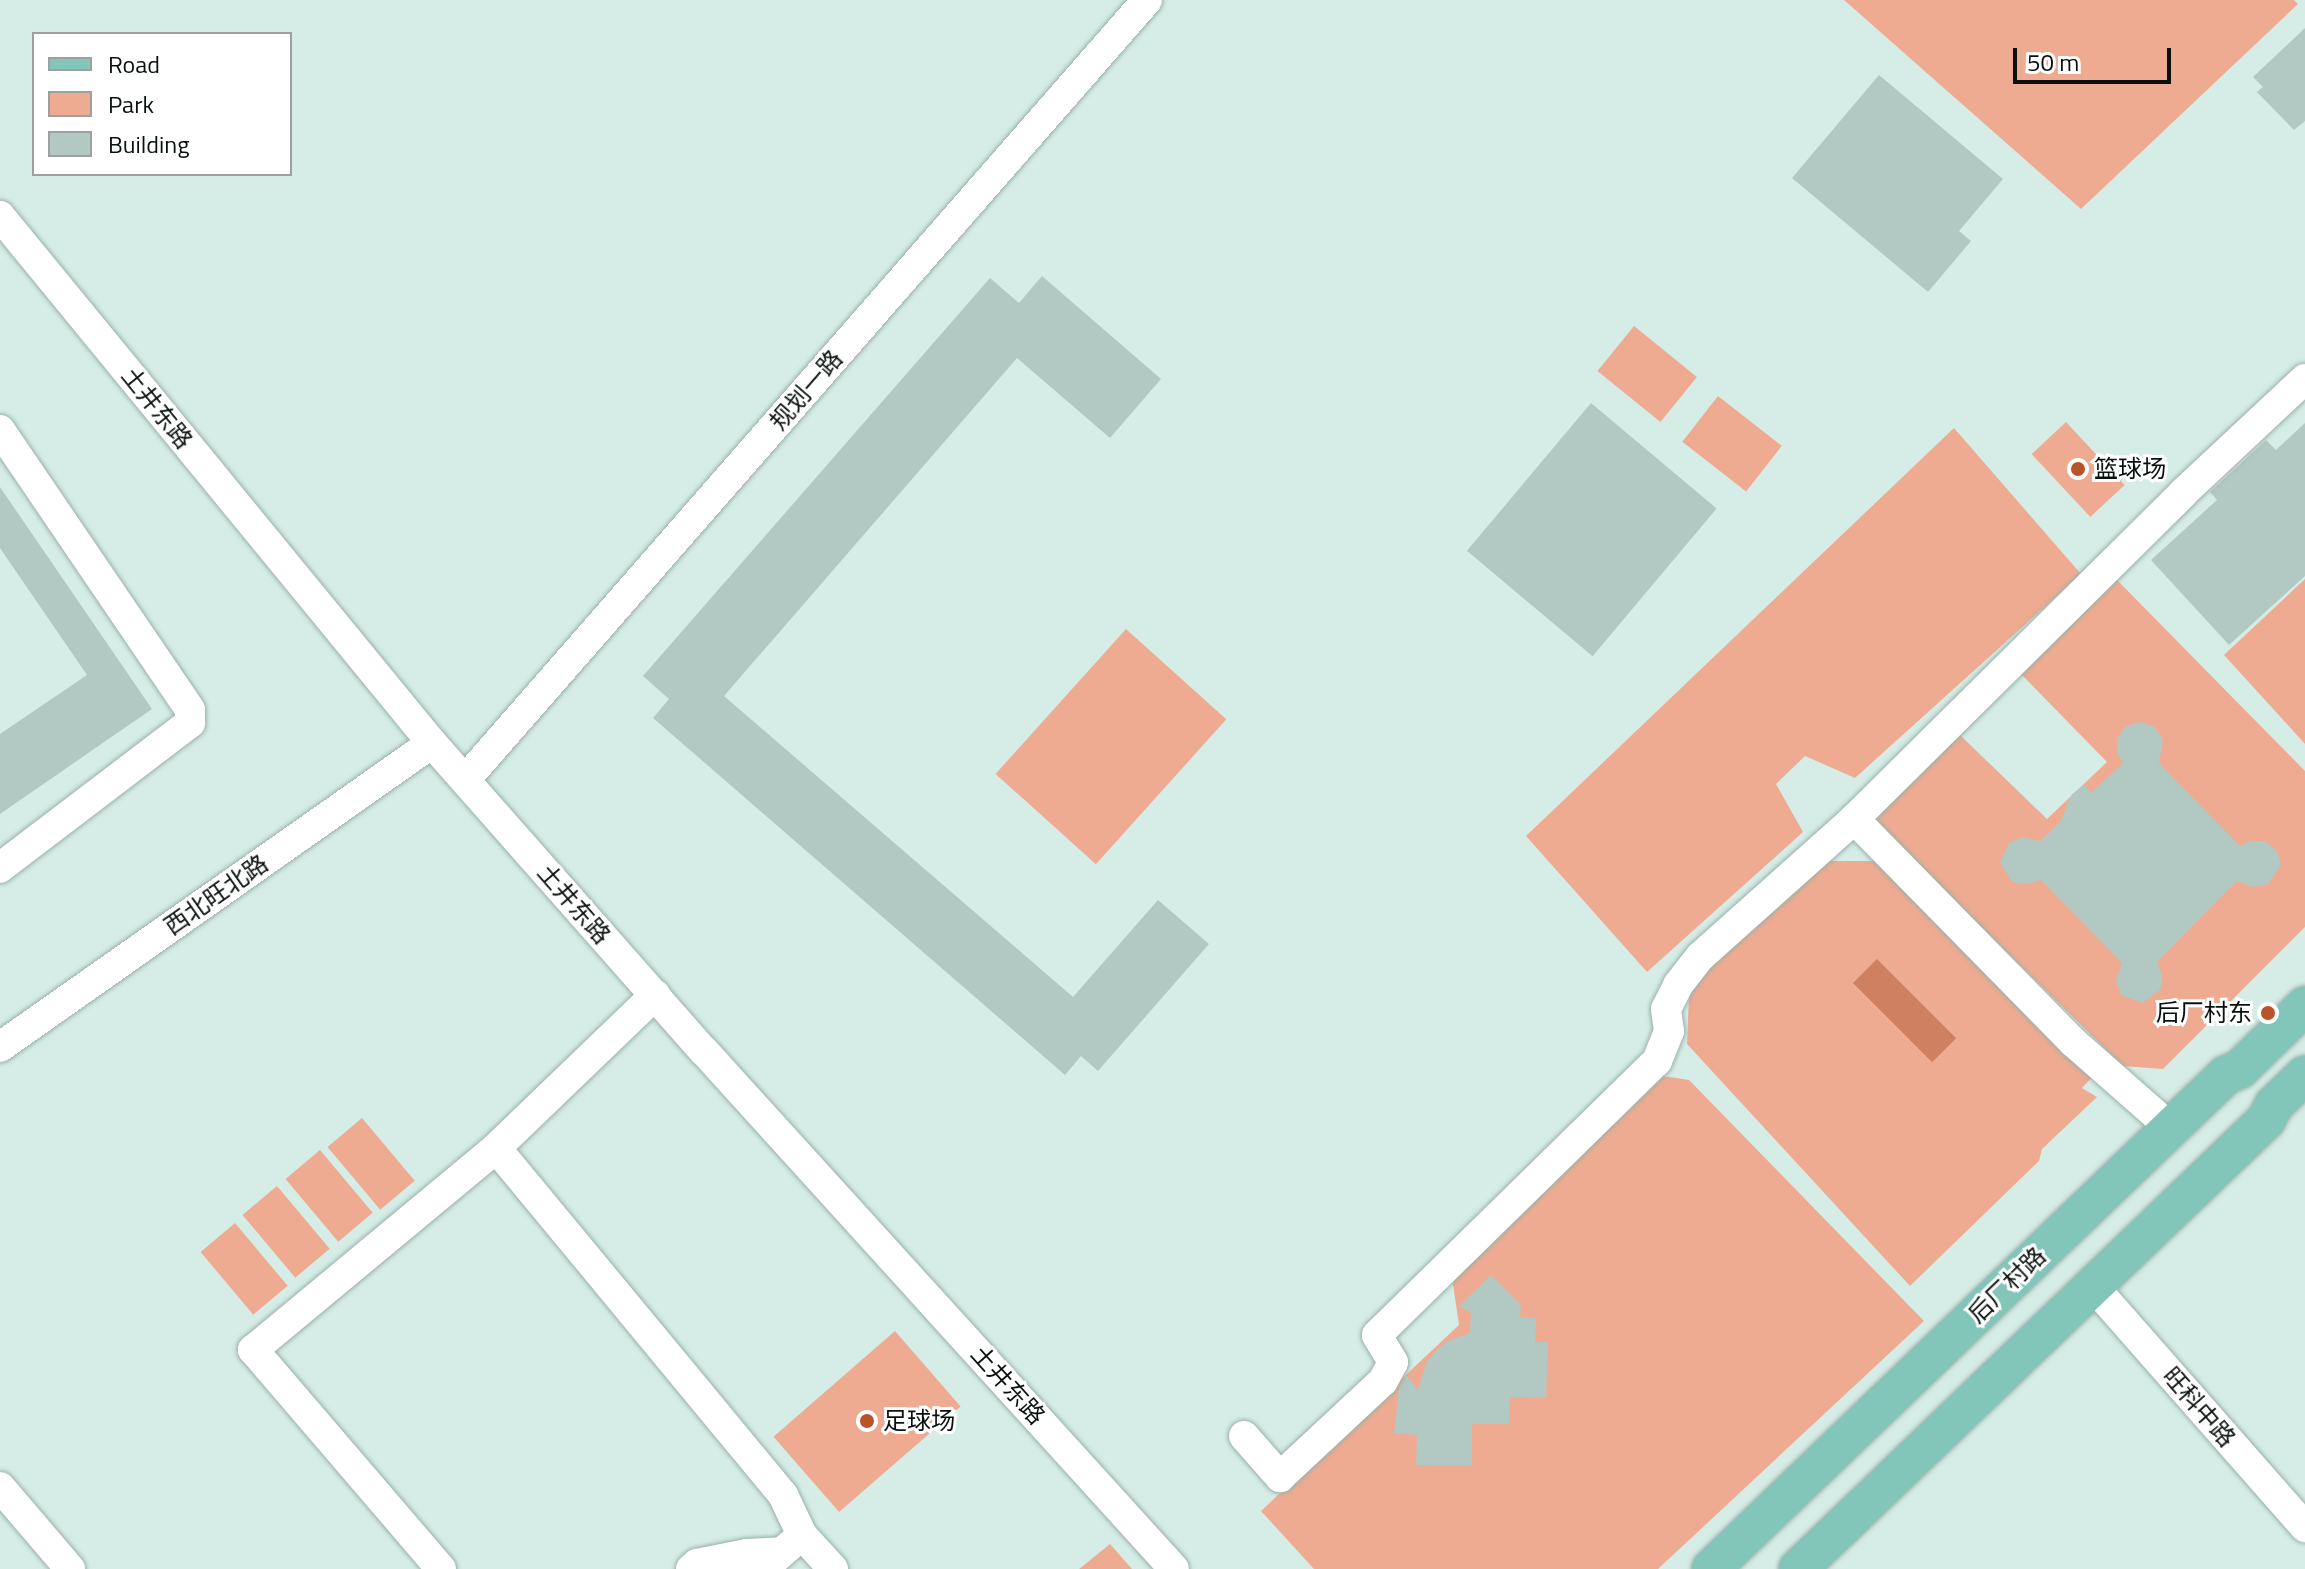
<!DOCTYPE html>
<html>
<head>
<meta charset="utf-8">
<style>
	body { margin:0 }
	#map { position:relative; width:2305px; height:1569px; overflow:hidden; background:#d6ede7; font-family:"Titillium Web","Noto Sans SC",sans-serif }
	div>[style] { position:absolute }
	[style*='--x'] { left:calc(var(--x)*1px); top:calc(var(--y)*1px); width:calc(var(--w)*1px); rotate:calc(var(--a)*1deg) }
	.green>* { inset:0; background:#efab91; transform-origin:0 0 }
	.water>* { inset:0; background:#cf8061; transform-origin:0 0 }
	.building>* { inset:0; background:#b2c8c2; transform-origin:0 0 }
	.roads { filter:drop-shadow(0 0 2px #9ab0aa) drop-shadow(0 0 2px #9ab0aa) }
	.minor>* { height:30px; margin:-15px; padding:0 15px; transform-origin:15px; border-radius:15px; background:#fff }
	.major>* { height:38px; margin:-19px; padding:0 19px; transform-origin:19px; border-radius:19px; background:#82c5b9 }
	.dots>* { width:22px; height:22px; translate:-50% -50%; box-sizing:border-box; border:4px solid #fff; border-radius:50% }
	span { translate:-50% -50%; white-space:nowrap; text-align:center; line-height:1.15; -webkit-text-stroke:6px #fff; paint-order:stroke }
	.street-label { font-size:24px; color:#09110f }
	.poi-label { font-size:24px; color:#09110f }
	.left { translate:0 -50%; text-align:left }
	.right { translate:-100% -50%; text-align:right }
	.legend { position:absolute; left:32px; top:32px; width:260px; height:144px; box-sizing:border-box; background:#fff; border:2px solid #9da09f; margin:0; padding:10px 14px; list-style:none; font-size:24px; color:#09110f }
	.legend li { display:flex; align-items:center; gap:16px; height:40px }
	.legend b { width:40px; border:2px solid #9da09f }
	.scale { position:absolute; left:2013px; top:48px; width:158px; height:36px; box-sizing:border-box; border:4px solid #09110f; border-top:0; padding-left:10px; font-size:24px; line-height:28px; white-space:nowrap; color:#09110f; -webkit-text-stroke:6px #fff; paint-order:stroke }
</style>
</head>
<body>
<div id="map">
	<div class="green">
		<i style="clip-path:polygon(1844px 0,2294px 0,2298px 4px,2081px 209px)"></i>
		<i style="left:1634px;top:326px;width:81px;height:58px;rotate:39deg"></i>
		<i style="left:1718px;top:396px;width:81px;height:58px;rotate:38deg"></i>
		<i style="left:2066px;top:422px;width:86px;height:47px;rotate:47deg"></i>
		<i style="clip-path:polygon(1954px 428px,2081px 574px,1855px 778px,1805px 756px,1776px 784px,1803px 832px,1647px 972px,1526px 836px)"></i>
		<i style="clip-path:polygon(2115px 578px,2305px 771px,2305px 927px,2163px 1069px,2123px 1066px,1873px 821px,1960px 735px,2047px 819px,2107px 762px,2019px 672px)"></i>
		<i style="clip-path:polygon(2305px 579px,2305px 744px,2224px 655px)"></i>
		<i style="left:1126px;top:629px;width:135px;height:195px;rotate:42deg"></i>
		<i style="clip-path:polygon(1828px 861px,1877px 861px,2094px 1075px,2082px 1088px,2097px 1097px,2042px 1149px,2039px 1161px,1910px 1286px,1687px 1044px,1689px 996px,1725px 946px)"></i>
		<i style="clip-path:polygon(1657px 1075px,1689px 1080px,1924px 1321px,1658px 1569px,1314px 1569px,1261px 1511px,1459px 1325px,1451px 1271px)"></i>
		<i style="left:362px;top:1118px;width:82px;height:45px;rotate:50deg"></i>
		<i style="left:320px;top:1150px;width:82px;height:45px;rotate:50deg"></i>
		<i style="left:277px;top:1186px;width:82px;height:45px;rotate:50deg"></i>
		<i style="left:235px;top:1223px;width:82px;height:45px;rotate:50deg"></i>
		<i style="left:895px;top:1331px;width:100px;height:161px;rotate:49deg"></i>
		<i style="clip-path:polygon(1110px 1544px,1132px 1569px,1079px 1569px)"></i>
	</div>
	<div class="water">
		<i style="left:1877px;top:959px;width:112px;height:34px;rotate:45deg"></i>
	</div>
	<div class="building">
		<i style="clip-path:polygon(2305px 28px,2305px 121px,2294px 130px,2257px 92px,2263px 87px,2253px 77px)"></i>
		<i style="clip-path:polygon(1879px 75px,2003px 179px,1959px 231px,1971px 241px,1928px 292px,1792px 178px)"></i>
		<i style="clip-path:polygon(1042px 276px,1161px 379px,1110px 438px,1017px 358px,724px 696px,1073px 997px,1158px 900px,1209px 944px,1098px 1071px,1081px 1056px,1065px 1075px,653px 718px,669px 699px,643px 676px,990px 278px,1019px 303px)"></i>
		<i style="left:1591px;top:403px;width:164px;height:193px;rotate:40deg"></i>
		<i style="clip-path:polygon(2305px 423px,2305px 576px,2229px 645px,2151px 560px,2217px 500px,2210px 492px,2266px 440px,2276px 450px)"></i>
		<i style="clip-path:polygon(0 487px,152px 709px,0 814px,0 734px,87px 675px,0 548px)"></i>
		<i style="clip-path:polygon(2140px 722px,2155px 727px,2163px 740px,2159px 763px,2240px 846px,2250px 841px,2265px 841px,2277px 851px,2281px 865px,2268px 884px,2253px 887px,2237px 881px,2157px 962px,2162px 974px,2161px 989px,2143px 1003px,2121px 995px,2116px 981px,2122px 963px,2041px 880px,2027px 884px,2012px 882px,2000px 862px,2010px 842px,2024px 837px,2040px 841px,2060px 822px,2072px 794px,2085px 785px,2091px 793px,2123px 763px,2118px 754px,2117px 739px,2126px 726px)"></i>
		<i style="clip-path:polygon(1491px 1275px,1521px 1305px,1520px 1317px,1536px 1318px,1535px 1342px,1548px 1342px,1546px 1398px,1510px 1397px,1509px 1424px,1472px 1424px,1472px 1466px,1416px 1465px,1417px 1435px,1394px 1433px,1399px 1389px,1406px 1375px,1418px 1390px,1427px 1361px,1437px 1350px,1448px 1341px,1470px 1333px,1471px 1313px,1459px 1306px)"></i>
	</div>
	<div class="roads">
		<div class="minor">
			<i style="--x:0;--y:216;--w:681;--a:50.66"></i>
			<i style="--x:432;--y:743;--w:411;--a:48.6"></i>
			<i style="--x:704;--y:1051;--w:699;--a:47.78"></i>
			<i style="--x:0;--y:430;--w:338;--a:55.8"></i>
			<i style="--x:190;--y:710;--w:13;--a:90"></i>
			<i style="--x:190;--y:723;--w:239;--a:142.7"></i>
			<i style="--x:465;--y:780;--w:1036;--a:-48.83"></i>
			<i style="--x:1854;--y:819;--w:313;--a:45.5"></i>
			<i style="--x:2073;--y:1042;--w:130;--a:41.3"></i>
			<i style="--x:0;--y:1047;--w:528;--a:-35.13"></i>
			<i style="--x:496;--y:1148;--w:450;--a:50.4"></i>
			<i style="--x:783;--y:1495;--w:44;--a:64.6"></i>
			<i style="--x:2094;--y:1287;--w:320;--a:48.7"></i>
			<i style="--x:1244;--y:1436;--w:55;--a:48.7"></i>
			<i style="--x:1280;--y:1477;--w:141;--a:-43"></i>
			<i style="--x:1383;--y:1381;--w:21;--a:-62"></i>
			<i style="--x:1393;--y:1362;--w:31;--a:-121"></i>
			<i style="--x:1377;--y:1335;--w:392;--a:-44.4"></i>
			<i style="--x:1657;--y:1061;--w:32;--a:-68"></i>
			<i style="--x:1669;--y:1031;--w:22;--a:-98"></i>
			<i style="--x:1666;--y:1009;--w:27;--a:-63"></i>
			<i style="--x:1678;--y:985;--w:37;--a:-52"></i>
			<i style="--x:1701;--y:956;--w:205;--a:-41.8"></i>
			<i style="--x:1854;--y:819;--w:463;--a:-44.7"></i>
			<i style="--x:2183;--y:493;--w:167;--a:-43.1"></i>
			<i style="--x:0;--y:1487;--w:108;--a:49.5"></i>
			<i style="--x:441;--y:1569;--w:289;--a:-130.6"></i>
			<i style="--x:253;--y:1350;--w:316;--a:-39.7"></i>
			<i style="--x:496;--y:1148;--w:221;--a:-43.9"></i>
			<i style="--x:691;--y:1569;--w:8;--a:-40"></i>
			<i style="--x:697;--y:1564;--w:51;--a:-11.3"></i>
			<i style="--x:747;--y:1554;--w:35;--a:-3"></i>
			<i style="--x:763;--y:1569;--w:52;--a:-41.1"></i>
			<i style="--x:802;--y:1535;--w:46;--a:47.6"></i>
		</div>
		<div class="major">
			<i style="--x:1711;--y:1569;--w:714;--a:-43.81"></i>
			<i style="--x:2226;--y:1075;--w:15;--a:-23"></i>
			<i style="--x:2240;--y:1069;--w:91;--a:-44.1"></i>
			<i style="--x:1798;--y:1569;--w:649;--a:-43.81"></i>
			<i style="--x:2266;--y:1120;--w:17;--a:-62"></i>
			<i style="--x:2274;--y:1105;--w:43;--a:-44.1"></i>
		</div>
	</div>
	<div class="dots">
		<i style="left:2078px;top:469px;background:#b95328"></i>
		<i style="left:2268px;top:1013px;background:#b95328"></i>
		<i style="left:867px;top:1421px;background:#b95328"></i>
	</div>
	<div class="street-label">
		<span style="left:806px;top:390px;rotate:-49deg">规划一路</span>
		<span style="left:157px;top:408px;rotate:51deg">土井东路</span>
		<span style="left:216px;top:895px;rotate:-35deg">西北旺北路</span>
		<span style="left:574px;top:904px;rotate:49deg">土井东路</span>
		<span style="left:2007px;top:1285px;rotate:-44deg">后厂村路</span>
		<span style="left:1008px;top:1385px;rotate:48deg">土井东路</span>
		<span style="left:2199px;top:1407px;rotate:49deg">旺科中路</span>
	</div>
	<div class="poi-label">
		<span class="left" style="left:2094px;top:469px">篮球场</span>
		<span class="right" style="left:2252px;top:1013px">后厂村东</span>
		<span class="left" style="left:883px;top:1421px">足球场</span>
	</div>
	<ul class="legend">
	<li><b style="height:10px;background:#82c5b9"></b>Road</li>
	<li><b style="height:22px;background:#efab91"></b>Park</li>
	<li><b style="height:22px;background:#b2c8c2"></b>Building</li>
	</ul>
	<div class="scale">50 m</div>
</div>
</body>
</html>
